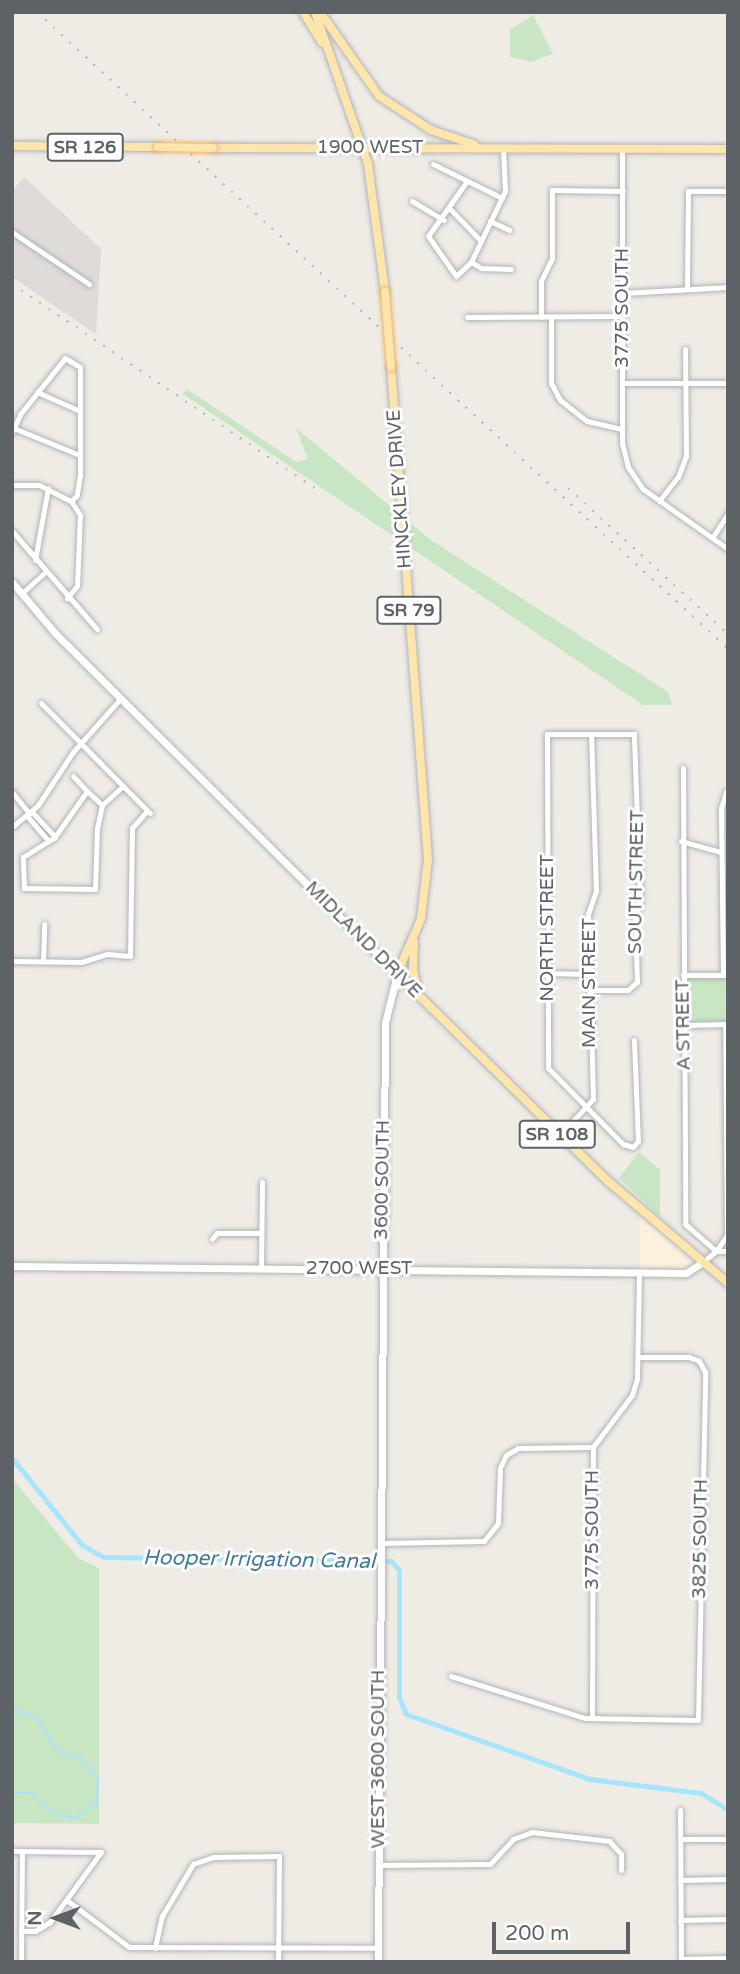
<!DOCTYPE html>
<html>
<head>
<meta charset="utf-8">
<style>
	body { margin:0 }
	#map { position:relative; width:740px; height:1974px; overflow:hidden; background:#efece6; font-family:"Varela Round",sans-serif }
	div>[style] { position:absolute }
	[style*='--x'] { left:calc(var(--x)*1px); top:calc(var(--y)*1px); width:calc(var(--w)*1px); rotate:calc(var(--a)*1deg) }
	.commercial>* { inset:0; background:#fdf1dd }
	.industrial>* { inset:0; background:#dedbd8 }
	.green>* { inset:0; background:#c8e6c3; transform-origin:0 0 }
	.stream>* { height:2px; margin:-1px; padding:0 1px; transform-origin:1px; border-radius:1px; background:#a7e4fd }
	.canal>* { height:5px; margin:-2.5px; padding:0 2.5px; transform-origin:2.5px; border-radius:2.5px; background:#a7e4fd }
	.roads { filter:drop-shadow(0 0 2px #b1b4b8) drop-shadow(0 0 2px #b1b4b8) }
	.street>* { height:5px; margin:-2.5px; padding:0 2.5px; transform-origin:2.5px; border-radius:2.5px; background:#fff }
	.secondary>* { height:7px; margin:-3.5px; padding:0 3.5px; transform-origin:3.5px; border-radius:3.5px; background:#fff }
	.primary>* { height:8px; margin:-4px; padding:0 4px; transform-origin:4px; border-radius:4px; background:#fde5ac }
	.rail>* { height:2px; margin-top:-1px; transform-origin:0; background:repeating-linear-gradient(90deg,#b4b5b6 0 2px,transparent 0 11px) }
	.bridges { filter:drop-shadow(0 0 2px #efb25f) drop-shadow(0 0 2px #efb25f) }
	.primary-bridge>* { height:8px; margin:-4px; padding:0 4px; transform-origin:4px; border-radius:4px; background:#fde5ac }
	span { translate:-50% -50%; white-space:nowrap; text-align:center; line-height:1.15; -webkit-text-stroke:6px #fff; paint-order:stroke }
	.shield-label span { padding:2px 5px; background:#fff; border:2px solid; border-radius:5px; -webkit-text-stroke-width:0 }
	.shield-label { font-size:18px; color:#5d6266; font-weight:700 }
	.street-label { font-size:19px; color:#5d6266 }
	.water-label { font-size:21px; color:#3e7b9f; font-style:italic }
	.frame { position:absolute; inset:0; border:14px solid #5d6266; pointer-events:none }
	.north { position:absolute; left:21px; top:1883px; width:70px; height:70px; -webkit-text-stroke:5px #fff; paint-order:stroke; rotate:270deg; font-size:19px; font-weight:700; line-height:28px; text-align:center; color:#5d6266 }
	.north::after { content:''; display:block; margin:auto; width:24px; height:32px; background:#5d6266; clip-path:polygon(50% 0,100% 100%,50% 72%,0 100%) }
	.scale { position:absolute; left:492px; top:1922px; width:138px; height:32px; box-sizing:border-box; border:4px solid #5d6266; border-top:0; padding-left:9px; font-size:21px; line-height:24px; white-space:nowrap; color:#5d6266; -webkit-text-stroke:5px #fff; paint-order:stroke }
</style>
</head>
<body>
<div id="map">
	<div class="commercial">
		<i style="clip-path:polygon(640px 1209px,708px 1270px,640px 1269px)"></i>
	</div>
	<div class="industrial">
		<i style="clip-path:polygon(24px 177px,101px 249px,96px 334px,12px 277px,12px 192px)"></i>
	</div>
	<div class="green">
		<i style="clip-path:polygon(533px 15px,553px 54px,531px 62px,510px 57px,510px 30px)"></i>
		<i style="clip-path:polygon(187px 389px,296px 462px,308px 459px,296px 428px,431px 540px,668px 692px,672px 705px,643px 705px,183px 394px)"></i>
		<i style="left:686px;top:976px;width:42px;height:48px"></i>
		<i style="clip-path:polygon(639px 1152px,660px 1170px,660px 1217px,619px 1178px)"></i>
		<i style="clip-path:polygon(12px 1478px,78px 1558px,99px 1568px,99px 1824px,12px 1823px)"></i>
	</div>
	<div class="stream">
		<i style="--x:12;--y:1709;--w:27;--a:20"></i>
		<i style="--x:37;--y:1718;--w:40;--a:58"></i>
		<i style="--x:58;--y:1752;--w:24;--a:17"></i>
		<i style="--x:81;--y:1759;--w:25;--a:48"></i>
		<i style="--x:98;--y:1778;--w:24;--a:92"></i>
		<i style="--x:97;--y:1802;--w:27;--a:144"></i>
		<i style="--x:75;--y:1818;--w:24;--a:-165"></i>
		<i style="--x:52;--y:1812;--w:30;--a:-140"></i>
		<i style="--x:29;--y:1793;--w:17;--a:180"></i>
	</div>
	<div class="canal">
		<i style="--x:12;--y:1458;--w:112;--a:51.2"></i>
		<i style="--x:82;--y:1545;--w:25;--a:29"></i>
		<i style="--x:104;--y:1557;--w:287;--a:0.8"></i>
		<i style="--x:391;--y:1561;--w:12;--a:48"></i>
		<i style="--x:399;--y:1570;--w:127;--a:90"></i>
		<i style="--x:399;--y:1697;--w:18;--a:68"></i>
		<i style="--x:406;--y:1714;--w:195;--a:19.5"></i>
		<i style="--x:590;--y:1779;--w:112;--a:7.2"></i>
		<i style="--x:701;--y:1793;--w:32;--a:32"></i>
	</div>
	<div class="roads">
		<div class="street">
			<i style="--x:622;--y:149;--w:294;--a:90"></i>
			<i style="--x:622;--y:443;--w:25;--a:76"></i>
			<i style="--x:628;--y:467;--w:27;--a:56"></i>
			<i style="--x:643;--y:489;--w:104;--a:35.2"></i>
			<i style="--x:433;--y:164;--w:77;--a:26.2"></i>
			<i style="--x:467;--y:181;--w:67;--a:125.3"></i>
			<i style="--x:428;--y:236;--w:49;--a:55"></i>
			<i style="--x:456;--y:276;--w:21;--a:-43"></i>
			<i style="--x:471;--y:262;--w:79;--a:-64.4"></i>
			<i style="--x:505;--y:191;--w:42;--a:-92.7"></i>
			<i style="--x:412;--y:201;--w:37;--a:31"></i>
			<i style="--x:451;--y:210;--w:43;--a:45.9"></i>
			<i style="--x:490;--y:221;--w:21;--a:25"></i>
			<i style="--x:12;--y:232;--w:93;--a:34"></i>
			<i style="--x:471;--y:262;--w:12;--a:31"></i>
			<i style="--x:481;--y:268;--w:30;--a:2"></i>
			<i style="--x:687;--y:287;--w:96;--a:-89.4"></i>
			<i style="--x:688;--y:191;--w:40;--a:0"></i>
			<i style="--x:623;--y:293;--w:105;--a:-3.3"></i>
			<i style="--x:467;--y:317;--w:156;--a:-0.4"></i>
			<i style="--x:541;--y:317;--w:36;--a:-90"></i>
			<i style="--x:541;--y:281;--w:25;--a:-64"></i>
			<i style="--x:552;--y:258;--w:68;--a:-90"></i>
			<i style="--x:552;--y:190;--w:71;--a:0.8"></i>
			<i style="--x:551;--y:317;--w:66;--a:90"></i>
			<i style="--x:551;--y:383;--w:19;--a:62"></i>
			<i style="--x:560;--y:400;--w:34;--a:38"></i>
			<i style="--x:587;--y:421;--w:36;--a:13"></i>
			<i style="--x:623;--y:383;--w:105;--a:0"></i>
			<i style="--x:37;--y:392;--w:47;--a:23.8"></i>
			<i style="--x:16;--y:429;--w:66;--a:22.3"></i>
			<i style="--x:12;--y:432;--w:21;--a:-65"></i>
			<i style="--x:21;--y:413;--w:70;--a:-51.3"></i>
			<i style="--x:65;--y:358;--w:17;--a:31"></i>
			<i style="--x:80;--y:367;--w:108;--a:90"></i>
			<i style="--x:80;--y:475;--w:20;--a:99"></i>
			<i style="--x:77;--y:495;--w:8;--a:135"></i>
			<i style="--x:71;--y:501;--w:17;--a:57"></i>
			<i style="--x:80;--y:515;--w:71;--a:92.4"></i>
			<i style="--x:77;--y:586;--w:16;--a:130"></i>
			<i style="--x:12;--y:485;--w:27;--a:0"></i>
			<i style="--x:39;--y:485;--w:36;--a:27"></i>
			<i style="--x:659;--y:501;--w:31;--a:-52"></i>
			<i style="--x:678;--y:477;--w:22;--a:-69"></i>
			<i style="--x:686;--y:456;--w:107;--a:-90.5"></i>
			<i style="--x:12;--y:531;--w:130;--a:49.1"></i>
			<i style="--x:712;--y:538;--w:30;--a:-57"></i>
			<i style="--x:35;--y:560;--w:73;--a:-79.8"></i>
			<i style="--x:22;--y:593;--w:31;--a:-42"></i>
			<i style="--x:41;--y:703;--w:155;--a:45.3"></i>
			<i style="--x:683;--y:768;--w:456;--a:89.7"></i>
			<i style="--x:685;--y:1224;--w:41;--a:41.1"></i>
			<i style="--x:716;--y:1251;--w:17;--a:140"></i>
			<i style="--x:73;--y:776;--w:21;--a:47"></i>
			<i style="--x:87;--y:791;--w:21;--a:43"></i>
			<i style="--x:102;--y:805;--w:24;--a:102"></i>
			<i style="--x:97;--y:828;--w:61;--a:91.9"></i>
			<i style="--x:95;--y:889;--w:71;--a:-179.2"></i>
			<i style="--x:24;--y:888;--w:31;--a:-92"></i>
			<i style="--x:23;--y:857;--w:36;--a:-32"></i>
			<i style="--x:54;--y:838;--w:57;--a:-54.9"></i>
			<i style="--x:12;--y:792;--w:28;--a:51"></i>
			<i style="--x:102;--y:805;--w:28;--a:-42"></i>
			<i style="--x:32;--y:812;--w:34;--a:47"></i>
			<i style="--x:27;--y:816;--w:33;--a:49"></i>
			<i style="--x:12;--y:827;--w:34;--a:-40"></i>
			<i style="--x:38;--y:805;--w:64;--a:-56.6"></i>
			<i style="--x:73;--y:752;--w:72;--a:-48.4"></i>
			<i style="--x:681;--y:841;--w:41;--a:15.4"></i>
			<i style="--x:12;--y:961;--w:69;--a:0.8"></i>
			<i style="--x:81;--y:962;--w:27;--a:-17"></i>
			<i style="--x:107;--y:954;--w:23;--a:5"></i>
			<i style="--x:130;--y:956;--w:128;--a:-89.1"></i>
			<i style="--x:132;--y:828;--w:23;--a:-49"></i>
			<i style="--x:43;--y:961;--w:37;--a:-88"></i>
			<i style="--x:548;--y:973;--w:40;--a:1.4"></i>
			<i style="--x:683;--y:975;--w:45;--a:0"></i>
			<i style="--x:723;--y:975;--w:167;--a:-90.7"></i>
			<i style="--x:721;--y:808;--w:17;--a:-73"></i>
			<i style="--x:588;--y:990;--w:40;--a:0"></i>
			<i style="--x:628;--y:990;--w:12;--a:-42"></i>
			<i style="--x:637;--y:982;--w:65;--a:-91.8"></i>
			<i style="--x:635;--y:917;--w:17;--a:-73"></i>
			<i style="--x:640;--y:901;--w:167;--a:-92.1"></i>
			<i style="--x:634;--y:734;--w:87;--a:180"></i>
			<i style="--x:547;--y:734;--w:334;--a:89.8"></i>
			<i style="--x:548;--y:1068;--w:107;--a:45.4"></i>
			<i style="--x:623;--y:1144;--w:10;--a:17"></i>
			<i style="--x:633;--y:1147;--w:8;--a:-50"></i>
			<i style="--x:638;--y:1141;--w:101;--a:-92.3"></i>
			<i style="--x:684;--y:1025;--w:44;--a:-1.3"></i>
			<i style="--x:560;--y:1135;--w:49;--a:-47.5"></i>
			<i style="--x:593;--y:1099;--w:185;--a:-91.5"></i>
			<i style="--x:588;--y:914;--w:24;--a:-71"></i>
			<i style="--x:596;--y:891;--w:157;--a:-91.8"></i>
			<i style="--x:212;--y:1239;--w:8;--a:-50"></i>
			<i style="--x:217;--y:1233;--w:44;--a:0"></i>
			<i style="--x:716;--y:1251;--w:19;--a:-55"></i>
			<i style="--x:727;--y:1235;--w:210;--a:-90.5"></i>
			<i style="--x:716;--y:1251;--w:12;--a:0"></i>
			<i style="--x:261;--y:1269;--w:87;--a:-89.3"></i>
			<i style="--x:380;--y:1543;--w:104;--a:-1.1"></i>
			<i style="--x:484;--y:1541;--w:23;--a:-52"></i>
			<i style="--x:498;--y:1523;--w:55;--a:-87.9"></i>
			<i style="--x:500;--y:1468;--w:14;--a:-65"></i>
			<i style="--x:506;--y:1455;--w:14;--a:-30"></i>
			<i style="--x:518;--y:1448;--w:75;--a:-0.8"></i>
			<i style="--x:451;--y:1676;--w:140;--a:17.4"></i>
			<i style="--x:585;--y:1718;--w:113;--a:1"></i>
			<i style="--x:698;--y:1720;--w:348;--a:-88.8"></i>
			<i style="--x:705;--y:1372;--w:13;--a:-119"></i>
			<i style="--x:699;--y:1361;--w:11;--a:-158"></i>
			<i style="--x:689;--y:1357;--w:50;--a:180"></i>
			<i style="--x:592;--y:1718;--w:271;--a:-89.8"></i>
			<i style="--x:593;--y:1447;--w:65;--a:-53.1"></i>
			<i style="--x:632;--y:1395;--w:17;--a:-73"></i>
			<i style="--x:637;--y:1379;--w:108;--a:-88.9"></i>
			<i style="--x:680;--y:1810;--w:149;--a:89.6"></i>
			<i style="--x:681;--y:1959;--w:47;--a:-1.2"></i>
			<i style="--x:680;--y:1839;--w:48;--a:0"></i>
			<i style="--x:12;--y:1851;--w:89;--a:0.6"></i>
			<i style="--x:101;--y:1852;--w:87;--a:126.1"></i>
			<i style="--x:50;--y:1922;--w:17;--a:149"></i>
			<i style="--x:35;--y:1931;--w:14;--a:180"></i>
			<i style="--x:378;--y:1865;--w:112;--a:-0.5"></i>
			<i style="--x:490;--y:1864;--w:34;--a:-47"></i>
			<i style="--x:513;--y:1839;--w:20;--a:-20"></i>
			<i style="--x:532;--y:1832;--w:78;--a:6.7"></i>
			<i style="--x:609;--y:1841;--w:18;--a:47"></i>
			<i style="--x:621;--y:1854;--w:16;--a:90"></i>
			<i style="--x:680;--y:1880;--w:48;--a:-1.2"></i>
			<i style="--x:68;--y:1901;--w:76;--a:37"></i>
			<i style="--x:129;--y:1947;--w:249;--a:0.2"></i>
			<i style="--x:680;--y:1920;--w:48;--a:-1.2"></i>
			<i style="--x:155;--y:1948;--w:33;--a:-78"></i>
			<i style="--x:162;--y:1916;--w:61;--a:-59.2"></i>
			<i style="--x:193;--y:1864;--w:21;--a:-19"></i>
			<i style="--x:213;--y:1857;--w:66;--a:-0.9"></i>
			<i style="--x:279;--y:1856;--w:106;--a:90.5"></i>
			<i style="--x:21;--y:1962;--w:111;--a:-89.5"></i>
		</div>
		<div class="secondary">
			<i style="--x:12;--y:582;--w:68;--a:49.8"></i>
			<i style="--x:56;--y:634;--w:482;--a:44.9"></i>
			<i style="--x:397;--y:974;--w:50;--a:103.8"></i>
			<i style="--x:385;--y:1023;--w:939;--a:90.43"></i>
			<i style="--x:12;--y:1266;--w:674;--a:0.6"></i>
			<i style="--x:686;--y:1273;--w:20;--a:-33"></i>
		</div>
		<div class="primary">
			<i style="--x:303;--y:12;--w:36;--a:58"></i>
			<i style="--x:315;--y:12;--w:161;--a:70.8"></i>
			<i style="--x:368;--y:164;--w:129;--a:82.4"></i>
			<i style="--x:320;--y:12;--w:103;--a:54.9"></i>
			<i style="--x:379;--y:96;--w:62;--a:33.2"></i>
			<i style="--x:431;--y:130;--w:46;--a:18.8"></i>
			<i style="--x:12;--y:146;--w:146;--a:0.4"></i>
			<i style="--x:213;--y:148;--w:515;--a:0.11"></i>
			<i style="--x:391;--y:367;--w:493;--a:85.7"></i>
			<i style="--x:428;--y:859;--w:60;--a:96.7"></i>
			<i style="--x:421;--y:919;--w:60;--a:113.6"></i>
			<i style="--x:397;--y:974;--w:297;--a:44.5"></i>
			<i style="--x:609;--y:1182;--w:156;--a:40.3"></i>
			<i style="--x:414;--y:942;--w:27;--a:92"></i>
			<i style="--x:413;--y:969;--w:26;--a:79"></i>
		</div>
	</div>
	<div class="rail">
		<i style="--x:37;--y:12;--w:940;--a:42.67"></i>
		<i style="--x:12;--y:284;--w:370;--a:34"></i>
		<i style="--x:568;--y:488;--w:217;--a:42.4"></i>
	</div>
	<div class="bridges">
		<div class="primary-bridge">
			<i style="--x:158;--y:147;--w:55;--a:1"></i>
			<i style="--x:385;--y:292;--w:75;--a:85.4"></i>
		</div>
	</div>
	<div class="shield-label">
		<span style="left:85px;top:147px">SR 126</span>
		<span style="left:409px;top:610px">SR 79</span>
		<span style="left:557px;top:1134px">SR 108</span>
	</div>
	<div class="street-label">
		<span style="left:370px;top:148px">1900 WEST</span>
		<span style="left:623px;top:308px;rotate:-90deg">3775 SOUTH</span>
		<span style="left:400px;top:489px;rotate:-94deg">HINCKLEY DRIVE</span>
		<span style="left:637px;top:882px;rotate:-89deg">SOUTH STREET</span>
		<span style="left:548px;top:928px;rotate:-90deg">NORTH STREET</span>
		<span style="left:363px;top:940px;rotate:45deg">MIDLAND DRIVE</span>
		<span style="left:590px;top:983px;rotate:-90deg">MAIN STREET</span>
		<span style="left:684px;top:1025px;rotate:-91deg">A STREET</span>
		<span style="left:383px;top:1180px;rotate:-89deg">3600 SOUTH</span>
		<span style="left:359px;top:1269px">2700 WEST</span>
		<span style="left:593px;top:1530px;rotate:-90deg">3775 SOUTH</span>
		<span style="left:701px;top:1539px;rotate:-89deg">3825 SOUTH</span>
		<span style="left:379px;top:1759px;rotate:-90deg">WEST 3600 SOUTH</span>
	</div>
	<div class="water-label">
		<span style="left:259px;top:1560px;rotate:1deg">Hooper Irrigation Canal</span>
	</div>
	<div class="frame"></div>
	<div class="north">N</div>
	<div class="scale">200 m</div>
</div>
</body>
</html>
